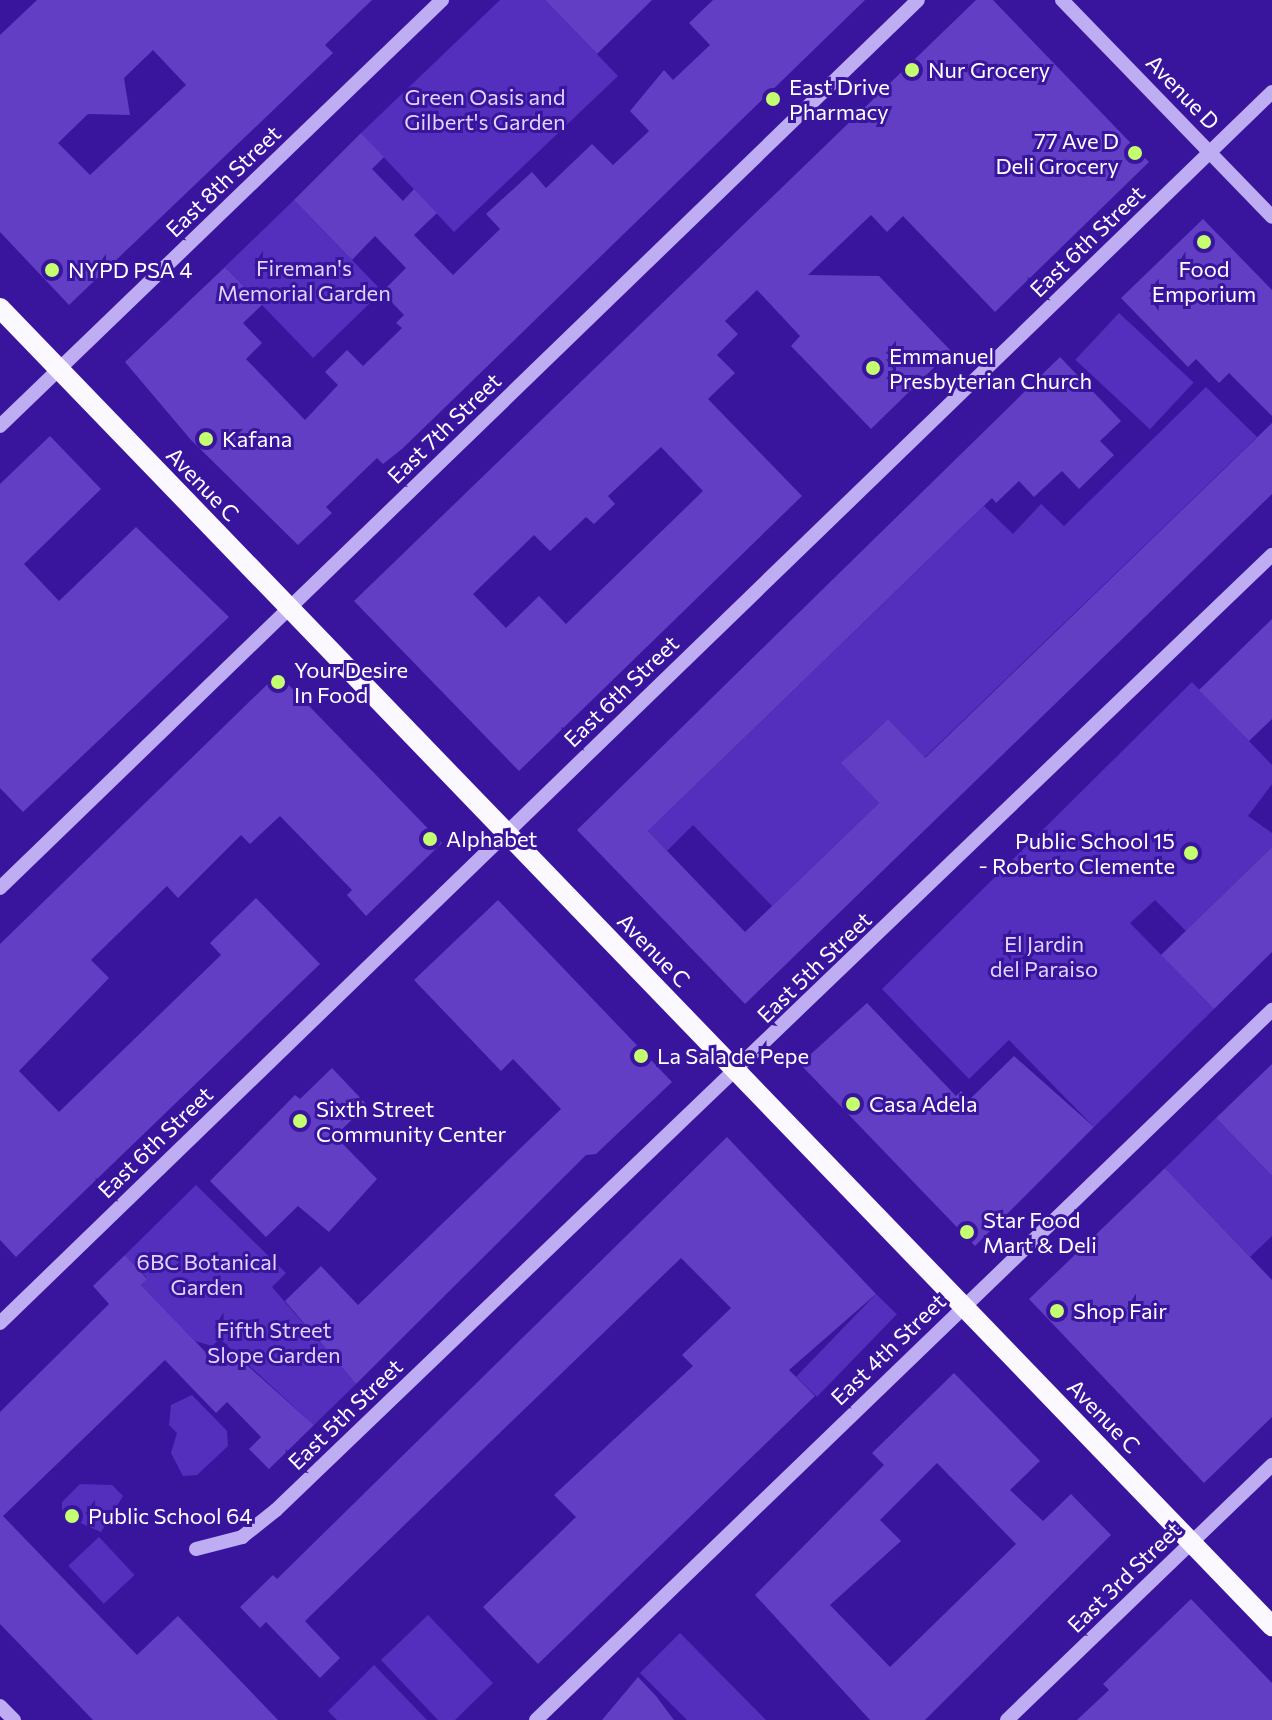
<!DOCTYPE html>
<html>
<head>
<meta charset="utf-8">
<style>
	body { margin:0 }
	#map { position:relative; width:1272px; height:1720px; overflow:hidden; background:#39159e; font-family:Commissioner,sans-serif }
	div>[style] { position:absolute }
	[style*='--x'] { left:calc(var(--x)*1px); top:calc(var(--y)*1px); width:calc(var(--w)*1px); rotate:calc(var(--a)*1deg) }
	.green>* { inset:0; background:#542fbe; transform-origin:0 0 }
	.building>* { inset:0; background:#613ec4 }
	.minor>* { height:14px; margin:-7px; padding:0 7px; transform-origin:7px; border-radius:7px; background:#beadf3 }
	.major>* { height:20px; margin:-10px; padding:0 10px; transform-origin:10px; border-radius:10px; background:#fbf9ff }
	.dots>* { width:22px; height:22px; translate:-50% -50%; box-sizing:border-box; border:4px solid #39159e; border-radius:50% }
	span { translate:-50% -50%; white-space:nowrap; text-align:center; line-height:1.15; -webkit-text-stroke:6px #39159e; paint-order:stroke }
	.poi-label { font-size:22px; color:#fff }
	.left { translate:0 -50%; text-align:left }
	.right { translate:-100% -50%; text-align:right }
	.street-label { font-size:22px; color:#fff }
	.park-label { font-size:22px; color:#dfd5fd }
</style>
</head>
<body>
<div id="map">
	<div class="green">
		<i style="clip-path:polygon(500px 0,545px 0,618px 76px,454px 232px,361px 133px)"></i>
		<i style="left:294px;top:200px;width:127px;height:96px;rotate:46deg"></i>
		<i style="left:1119px;top:313px;width:102px;height:64px;rotate:43deg"></i>
		<i style="clip-path:polygon(1206px 387px,1257px 437px,924px 758px,888px 719px,864px 741px,842px 763px,879px 803px,772px 906px,693px 825px,667px 851px,648px 831px,984px 506px,1013px 534px,1041px 504px,1064px 526px)"></i>
		<i style="clip-path:polygon(1192px 682px,1272px 765px,1272px 784px,1248px 816px,1272px 833px,1272px 847px,1186px 931px,1155px 900px,1130px 923px,1214px 1009px,1094px 1127px,1009px 1040px,969px 1079px,882px 989px)"></i>
		<i style="clip-path:polygon(1216px 1118px,1272px 1176px,1272px 1236px,1250px 1257px,1165px 1168px)"></i>
		<i style="clip-path:polygon(196px 1185px,286px 1273px,272px 1287px,356px 1384px,314px 1425px,220px 1339px,212px 1346px,195px 1341px,141px 1285px,147px 1278px,125px 1255px)"></i>
		<i style="left:876px;top:1294px;width:29px;height:115px;rotate:44deg"></i>
		<i style="clip-path:polygon(192px 1395px,227px 1431px,228px 1446px,197px 1475px,183px 1476px,171px 1453px,177px 1433px,169px 1425px,171px 1405px)"></i>
		<i style="clip-path:polygon(80px 1484px,112px 1485px,123px 1496px,101px 1532px,62px 1515px,62px 1502px)"></i>
		<i style="left:99px;top:1537px;width:52px;height:42px;rotate:47deg"></i>
		<i style="clip-path:polygon(428px 1615px,493px 1683px,455px 1720px,438px 1720px,381px 1660px)"></i>
		<i style="clip-path:polygon(680px 1633px,766px 1720px,687px 1720px,640px 1673px)"></i>
		<i style="clip-path:polygon(374px 1665px,427px 1720px,337px 1720px,328px 1711px)"></i>
	</div>
	<div class="building">
		<i style="clip-path:polygon(evenodd,37px 0,372px 0,325px 45px,333px 53px,69px 305px,0 232px,0 35px,37px 0,153px 50px,186px 85px,90px 175px,58px 143px,88px 114px,130px 115px,124px 78px,153px 50px)"></i>
		<i style="clip-path:polygon(545px 0,652px 0,597px 54px)"></i>
		<i style="clip-path:polygon(713px 0,865px 0,402px 449px,383px 464px,377px 458px,326px 507px,332px 513px,298px 545px,191px 440px,125px 362px,225px 267px,262px 305px,243px 323px,262px 343px,246px 359px,305px 420px,338px 385px,325px 372px,347px 350px,363px 366px,402px 328px,396px 323px,404px 315px,382px 292px,406px 268px,375px 236px,352px 260px,294px 200px,361px 133px,384px 157px,372px 169px,403px 201px,414px 189px,437px 213px,414px 235px,453px 275px,500px 229px,486px 214px,532px 172px,546px 188px,592px 144px,613px 165px,649px 131px,630px 111px,664px 70px,673px 80px,710px 45px,689px 23px)"></i>
		<i style="clip-path:polygon(evenodd,976px 0,993px 0,1149px 162px,995px 312px,903px 216px,887px 232px,871px 215px,808px 275px,879px 276px,951px 351px,871px 429px,791px 346px,800px 336px,757px 290px,725px 321px,738px 334px,717px 355px,735px 373px,708px 399px,802px 496px,519px 771px,354px 601px,976px 0,661px 447px,703px 491px,566px 624px,539px 596px,506px 628px,473px 594px,534px 535px,550px 551px,586px 517px,594px 524px,615px 504px,608px 496px,661px 447px)"></i>
		<i style="clip-path:polygon(1203px 219px,1272px 290px,1272px 416px,1229px 373px,1219px 383px,1196px 359px,1188px 367px,1121px 298px)"></i>
		<i style="clip-path:polygon(1060px 357px,1121px 421px,1100px 441px,1114px 455px,1079px 489px,1062px 471px,1034px 497px,1019px 481px,996px 503px,992px 498px,648px 831px,745px 932px,879px 803px,841px 763px,888px 719px,925px 758px,1272px 423px,1272px 494px,745px 1004px,577px 830px)"></i>
		<i style="clip-path:polygon(50px 436px,101px 489px,24px 564px,59px 601px,136px 527px,229px 617px,23px 812px,0 788px,0 484px)"></i>
		<i style="clip-path:polygon(1272px 619px,1272px 719px,1249px 741px,1199px 690px)"></i>
		<i style="clip-path:polygon(278px 674px,442px 843px,366px 916px,347px 895px,352px 890px,280px 816px,250px 844px,241px 835px,178px 898px,167px 886px,91px 960px,109px 978px,19px 1071px,59px 1112px,221px 955px,210px 943px,256px 898px,320px 964px,16px 1257px,0 1240px,0 944px)"></i>
		<i style="clip-path:polygon(1272px 847px,1272px 952px,1214px 1009px,1161px 955px)"></i>
		<i style="clip-path:polygon(498px 900px,672px 1082px,596px 1154px,586px 1155px,356px 1384px,285px 1301px,321px 1266px,358px 1305px,561px 1109px,513px 1059px,501px 1071px,414px 980px)"></i>
		<i style="clip-path:polygon(867px 1003px,956px 1096px,961px 1091px,969px 1100px,1014px 1056px,1094px 1127px,975px 1246px,800px 1064px)"></i>
		<i style="clip-path:polygon(1272px 1064px,1272px 1176px,1216px 1118px)"></i>
		<i style="clip-path:polygon(332px 1068px,367px 1105px,335px 1136px,377px 1179px,329px 1232px,298px 1206px,266px 1237px,210px 1181px,295px 1095px,300px 1099px)"></i>
		<i style="clip-path:polygon(727px 1137px,876px 1294px,789px 1370px,815px 1396px,538px 1664px,483px 1607px,576px 1517px,554px 1495px,693px 1366px,682px 1355px,731px 1308px,681px 1258px,305px 1621px,340px 1658px,320px 1678px,266px 1622px,260px 1628px,240px 1607px,273px 1575px,277px 1579px)"></i>
		<i style="clip-path:polygon(1165px 1168px,1272px 1280px,1272px 1417px,1204px 1483px,1029px 1299px)"></i>
		<i style="clip-path:polygon(125px 1255px,147px 1279px,141px 1285px,219px 1366px,232px 1352px,314px 1425px,269px 1469px,249px 1449px,261px 1437px,227px 1402px,216px 1413px,165px 1360px,3px 1516px,137px 1655px,178px 1616px,278px 1720px,93px 1720px,0 1624px,0 1412px,109px 1304px,93px 1286px)"></i>
		<i style="clip-path:polygon(evenodd,954px 1373px,1040px 1461px,1010px 1490px,1043px 1521px,1071px 1494px,1111px 1535px,925px 1720px,870px 1720px,755px 1595px,884px 1465px,872px 1453px,954px 1373px,937px 1463px,1016px 1544px,890px 1667px,830px 1605px,901px 1541px,880px 1520px,937px 1463px)"></i>
		<i style="clip-path:polygon(1191px 1599px,1272px 1683px,1272px 1720px,1077px 1720px,1109px 1690px,1103px 1684px)"></i>
		<i style="clip-path:polygon(638px 1677px,656px 1696px,674px 1720px,602px 1720px)"></i>
	</div>
	<div class="minor">
		<i style="--x:1062;--y:0;--w:302;--a:45.9"></i>
		<i style="--x:0;--y:426;--w:614;--a:-43.94"></i>
		<i style="--x:0;--y:888;--w:1277;--a:-44.05"></i>
		<i style="--x:0;--y:1323;--w:1770;--a:-44.06"></i>
		<i style="--x:196;--y:1549;--w:48;--a:-14.6"></i>
		<i style="--x:242;--y:1537;--w:43;--a:-38.5"></i>
		<i style="--x:276;--y:1510;--w:1380;--a:-43.8"></i>
		<i style="--x:0;--y:1706;--w:20;--a:45"></i>
		<i style="--x:536;--y:1720;--w:1023;--a:-43.97"></i>
		<i style="--x:1007;--y:1720;--w:368;--a:-43.9"></i>
	</div>
	<div class="major">
		<i style="--x:0;--y:308;--w:1832;--a:46.02"></i>
	</div>
	<div class="dots">
		<i style="left:912px;top:70px;background:#c3ff6f"></i>
		<i style="left:773px;top:99px;background:#c3ff6f"></i>
		<i style="left:1135px;top:153px;background:#c3ff6f"></i>
		<i style="left:1204px;top:242px;background:#c3ff6f"></i>
		<i style="left:52px;top:270px;background:#c3ff6f"></i>
		<i style="left:873px;top:368px;background:#c3ff6f"></i>
		<i style="left:206px;top:439px;background:#c3ff6f"></i>
		<i style="left:278px;top:682px;background:#c3ff6f"></i>
		<i style="left:430px;top:839px;background:#c3ff6f"></i>
		<i style="left:1191px;top:853px;background:#c3ff6f"></i>
		<i style="left:641px;top:1056px;background:#c3ff6f"></i>
		<i style="left:853px;top:1104px;background:#c3ff6f"></i>
		<i style="left:300px;top:1121px;background:#c3ff6f"></i>
		<i style="left:967px;top:1232px;background:#c3ff6f"></i>
		<i style="left:1057px;top:1311px;background:#c3ff6f"></i>
		<i style="left:72px;top:1516px;background:#c3ff6f"></i>
	</div>
	<div class="poi-label">
		<span class="left" style="left:928px;top:70px">Nur Grocery</span>
		<span class="left" style="left:789px;top:99px">East Drive<br>Pharmacy</span>
		<span class="right" style="left:1119px;top:153px">77 Ave D<br>Deli Grocery</span>
		<span style="left:1204px;top:281px">Food<br>Emporium</span>
		<span class="left" style="left:68px;top:270px">NYPD PSA 4</span>
		<span class="left" style="left:889px;top:368px">Emmanuel<br>Presbyterian Church</span>
		<span class="left" style="left:222px;top:439px">Kafana</span>
		<span class="left" style="left:294px;top:682px">Your Desire<br>In Food</span>
		<span class="left" style="left:446px;top:839px">Alphabet</span>
		<span class="right" style="left:1175px;top:853px">Public School 15<br>- Roberto Clemente</span>
		<span class="left" style="left:657px;top:1056px">La Sala de Pepe</span>
		<span class="left" style="left:869px;top:1104px">Casa Adela</span>
		<span class="left" style="left:316px;top:1121px">Sixth Street<br>Community Center</span>
		<span class="left" style="left:983px;top:1232px">Star Food<br>Mart &amp; Deli</span>
		<span class="left" style="left:1073px;top:1311px">Shop Fair</span>
		<span class="left" style="left:88px;top:1516px">Public School 64</span>
	</div>
	<div class="street-label">
		<span style="left:1183px;top:92px;rotate:46deg">Avenue D</span>
		<span style="left:223px;top:181px;rotate:-44deg">East 8th Street</span>
		<span style="left:1087px;top:241px;rotate:-44deg">East 6th Street</span>
		<span style="left:444px;top:428px;rotate:-44deg">East 7th Street</span>
		<span style="left:203px;top:484px;rotate:46deg">Avenue C</span>
		<span style="left:621px;top:691px;rotate:-44deg">East 6th Street</span>
		<span style="left:654px;top:950px;rotate:46deg">Avenue C</span>
		<span style="left:814px;top:967px;rotate:-44deg">East 5th Street</span>
		<span style="left:155px;top:1142px;rotate:-44deg">East 6th Street</span>
		<span style="left:888px;top:1349px;rotate:-44deg">East 4th Street</span>
		<span style="left:345px;top:1414px;rotate:-44deg">East 5th Street</span>
		<span style="left:1104px;top:1416px;rotate:46deg">Avenue C</span>
		<span style="left:1124px;top:1577px;rotate:-44deg">East 3rd Street</span>
	</div>
	<div class="park-label">
		<span style="left:485px;top:109px">Green Oasis and<br>Gilbert's Garden</span>
		<span style="left:304px;top:280px">Fireman's<br>Memorial Garden</span>
		<span style="left:1044px;top:956px">El Jardin<br>del Paraiso</span>
		<span style="left:207px;top:1274px">6BC Botanical<br>Garden</span>
		<span style="left:274px;top:1342px">Fifth Street<br>Slope Garden</span>
	</div>
</div>
</body>
</html>
